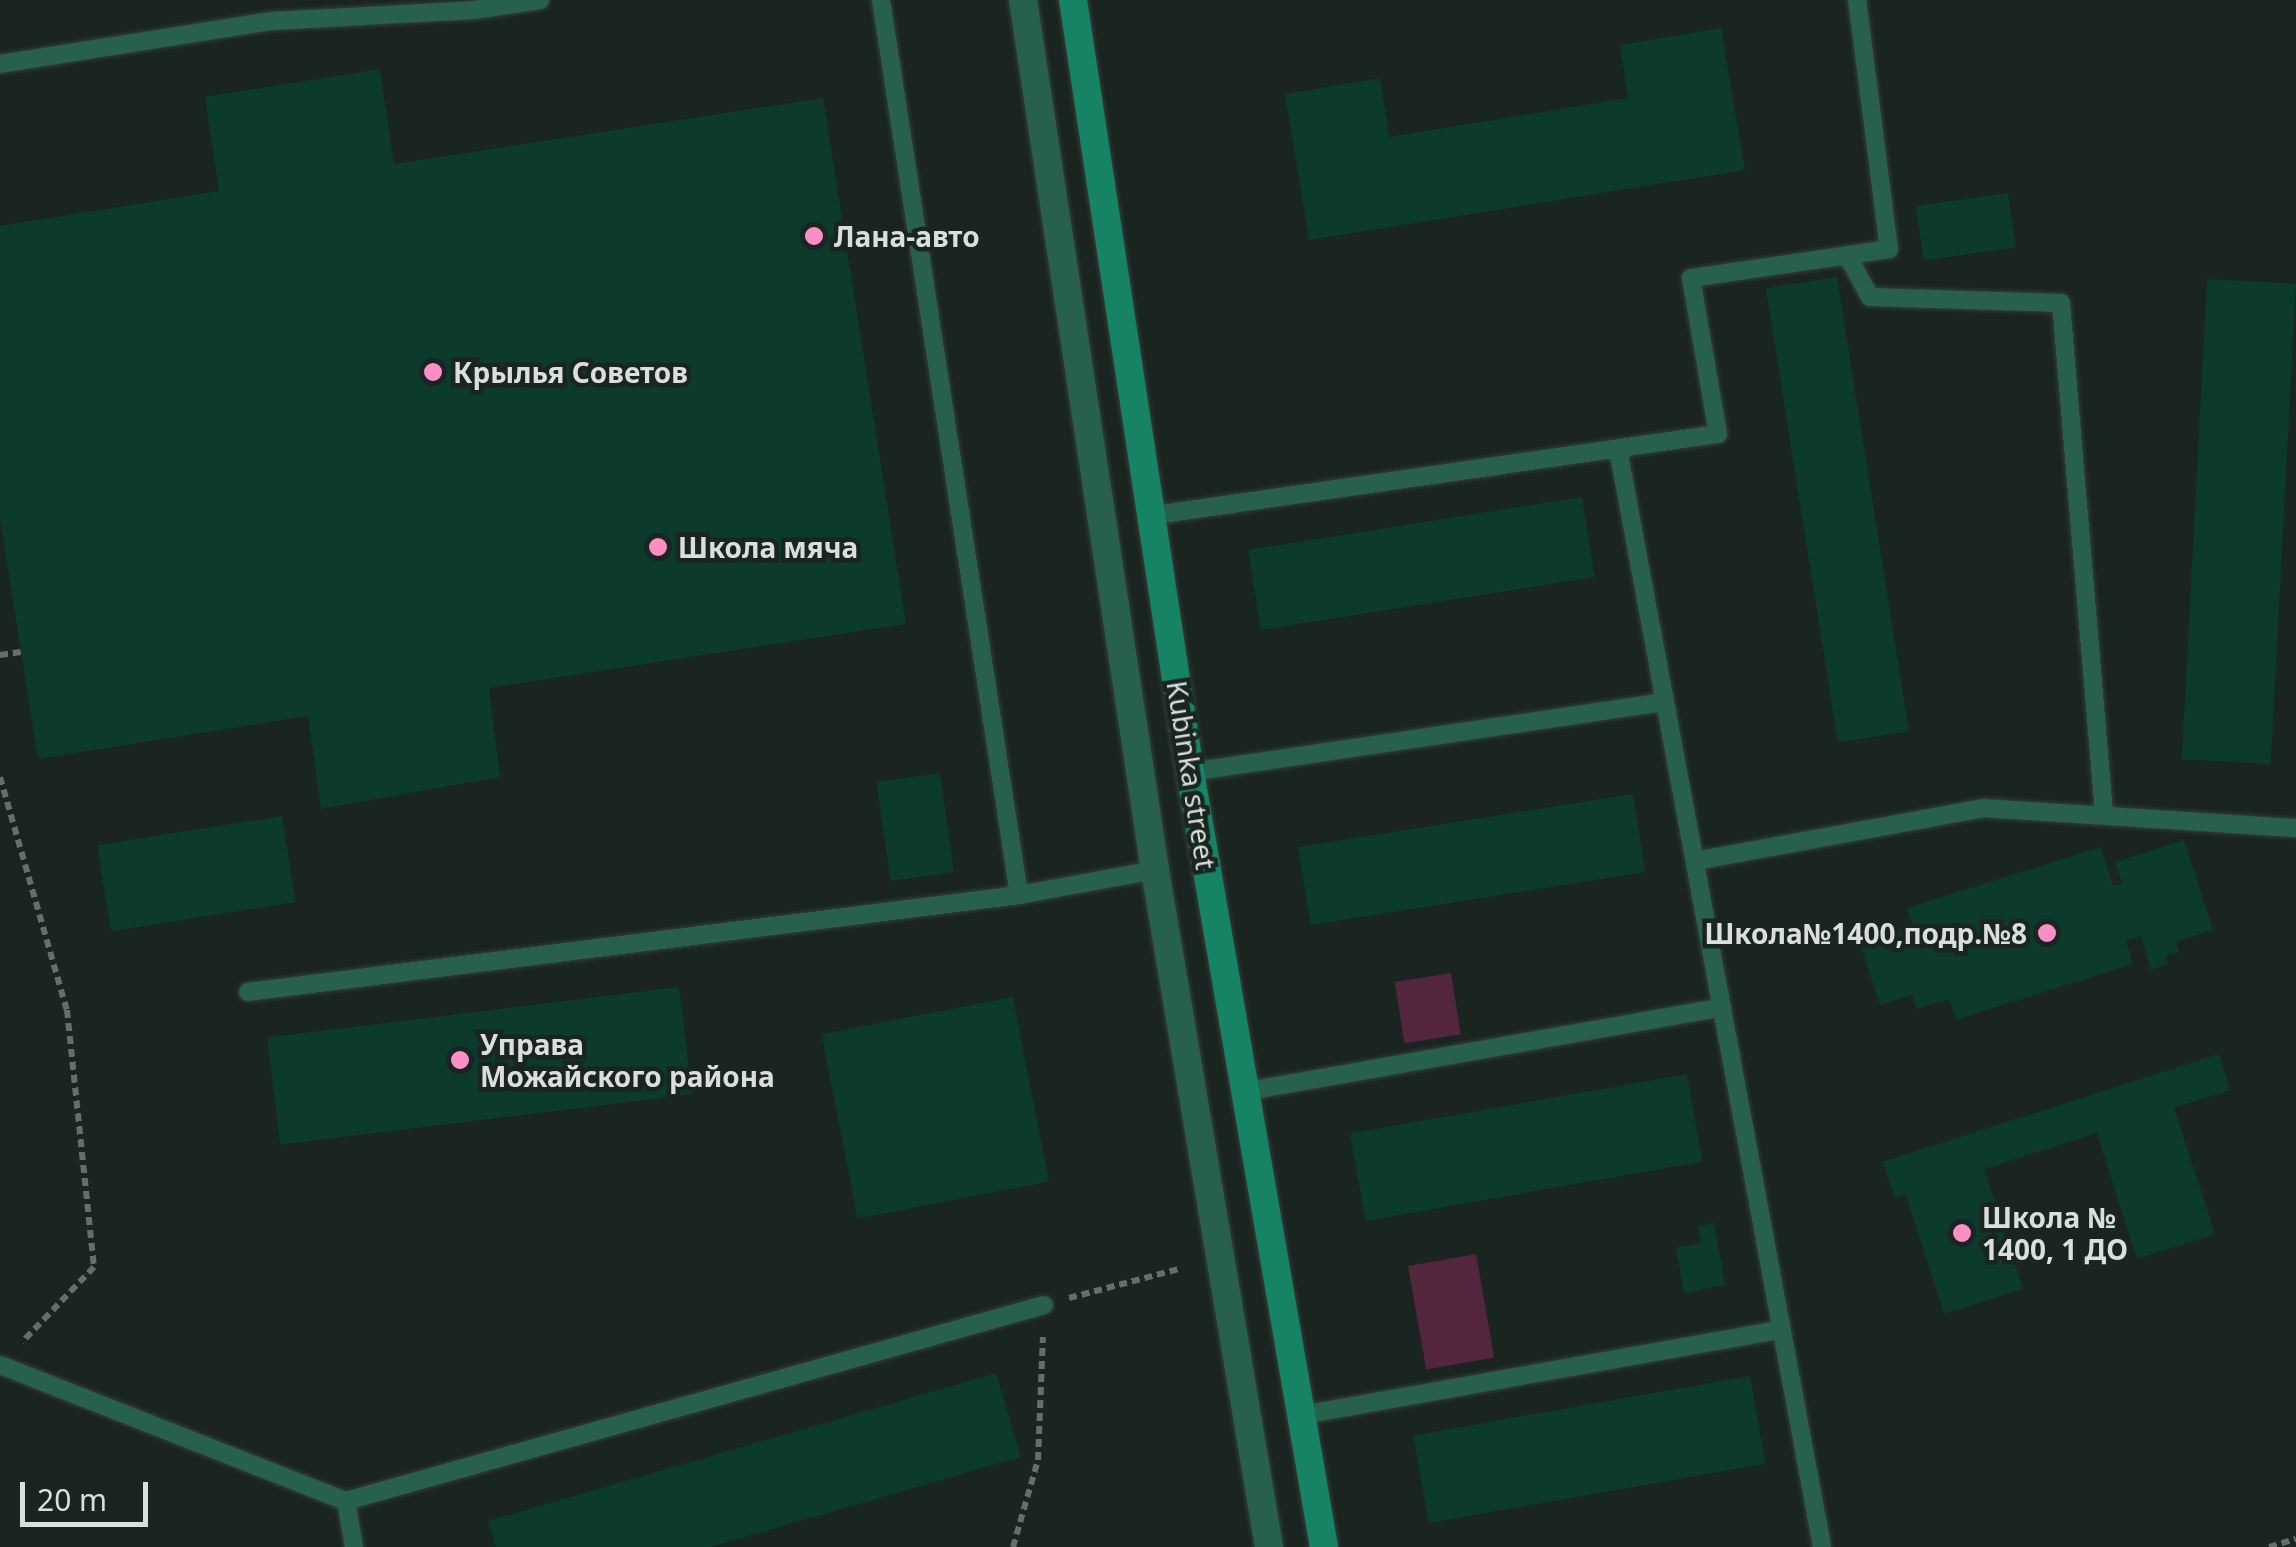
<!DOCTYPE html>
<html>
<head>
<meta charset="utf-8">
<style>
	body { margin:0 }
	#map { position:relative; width:2296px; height:1547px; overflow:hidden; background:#1a2420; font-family:"Noto Sans",sans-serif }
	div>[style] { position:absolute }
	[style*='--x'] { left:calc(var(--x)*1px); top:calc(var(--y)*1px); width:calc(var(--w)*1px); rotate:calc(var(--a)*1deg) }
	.green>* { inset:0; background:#54263e; transform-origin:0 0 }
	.building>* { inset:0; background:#0c3a2c; transform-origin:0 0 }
	.path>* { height:6px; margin-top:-3px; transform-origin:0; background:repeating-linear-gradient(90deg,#656e6a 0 8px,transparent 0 13px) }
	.roads { filter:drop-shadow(0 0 2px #353e3a) drop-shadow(0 0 2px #353e3a) }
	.service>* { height:18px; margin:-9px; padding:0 9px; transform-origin:9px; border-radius:9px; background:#27604d }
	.tertiary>* { height:28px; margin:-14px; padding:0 14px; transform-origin:14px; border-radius:14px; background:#27604d }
	.secondary>* { height:28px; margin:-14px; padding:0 14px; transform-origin:14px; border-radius:14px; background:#178365 }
	.dots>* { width:28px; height:28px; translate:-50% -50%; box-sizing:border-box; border:5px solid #1a2420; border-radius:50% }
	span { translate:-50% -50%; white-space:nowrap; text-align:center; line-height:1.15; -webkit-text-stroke:9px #1a2420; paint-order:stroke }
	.poi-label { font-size:28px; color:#d8dfdc; font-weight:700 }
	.left { translate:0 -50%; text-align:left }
	.right { translate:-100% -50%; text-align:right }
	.street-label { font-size:28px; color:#d8dfdc }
	.scale { position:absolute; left:20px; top:1482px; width:128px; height:45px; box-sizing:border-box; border:5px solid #d8dfdc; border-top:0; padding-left:12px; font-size:30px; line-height:35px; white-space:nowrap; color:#d8dfdc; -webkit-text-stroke:8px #1a2420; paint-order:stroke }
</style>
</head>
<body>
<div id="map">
	<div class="green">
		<i style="left:1451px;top:973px;width:62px;height:57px;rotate:81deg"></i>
		<i style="left:1476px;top:1254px;width:105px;height:69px;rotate:80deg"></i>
	</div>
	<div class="building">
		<i style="clip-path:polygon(1721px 28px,1745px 170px,1309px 240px,1285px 94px,1380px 78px,1389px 137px,1628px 98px,1620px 45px)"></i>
		<i style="clip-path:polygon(380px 69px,394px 164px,823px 98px,906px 624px,489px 688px,500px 777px,321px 809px,308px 716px,38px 759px,0 518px,0 226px,219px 191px,205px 97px)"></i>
		<i style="left:2008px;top:193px;width:55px;height:93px;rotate:82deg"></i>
		<i style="left:1837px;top:277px;width:460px;height:72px;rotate:81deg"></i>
		<i style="left:2207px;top:279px;width:89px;height:481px;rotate:3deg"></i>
		<i style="left:1582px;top:497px;width:81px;height:338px;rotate:81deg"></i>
		<i style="left:940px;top:773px;width:100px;height:64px;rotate:82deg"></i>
		<i style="left:1633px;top:794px;width:79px;height:339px;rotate:81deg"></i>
		<i style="left:282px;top:816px;width:87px;height:187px;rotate:81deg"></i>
		<i style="clip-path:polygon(2184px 840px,2213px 930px,2176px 942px,2179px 952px,2165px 956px,2168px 964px,2151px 970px,2141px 936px,2126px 941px,2133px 964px,1956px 1020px,1949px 999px,1917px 1009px,1912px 995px,1880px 1005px,1860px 943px,1912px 926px,1907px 908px,2101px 847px,2113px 886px,2122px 883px,2115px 862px)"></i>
		<i style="left:679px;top:987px;width:108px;height:415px;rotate:83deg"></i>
		<i style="left:1013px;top:997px;width:188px;height:195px;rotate:79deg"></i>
		<i style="clip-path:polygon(2219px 1054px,2230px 1090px,2174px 1108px,2215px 1234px,2137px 1259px,2097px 1133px,1984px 1169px,2023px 1289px,1944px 1314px,1906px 1195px,1895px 1198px,1882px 1162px)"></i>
		<i style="left:1687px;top:1074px;width:89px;height:342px;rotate:80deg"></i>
		<i style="clip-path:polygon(1714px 1223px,1725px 1285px,1684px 1293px,1676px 1248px,1701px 1243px,1698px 1226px)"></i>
		<i style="clip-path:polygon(996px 1373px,1021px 1457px,711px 1547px,496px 1547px,488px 1521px)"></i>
		<i style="left:1750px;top:1376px;width:89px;height:342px;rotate:80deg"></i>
	</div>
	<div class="path">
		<i style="--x:0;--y:655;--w:21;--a:-8"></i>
		<i style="--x:0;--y:777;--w:242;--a:74"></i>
		<i style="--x:67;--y:1010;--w:258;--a:84"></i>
		<i style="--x:94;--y:1267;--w:104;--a:133.8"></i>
		<i style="--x:1069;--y:1298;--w:114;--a:-14.8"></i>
		<i style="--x:1013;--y:1547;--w:91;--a:-74"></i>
		<i style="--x:1038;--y:1460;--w:123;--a:-87.7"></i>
		<i style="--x:2269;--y:1547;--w:28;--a:-17"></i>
	</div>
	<div class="roads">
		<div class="service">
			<i style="--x:881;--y:0;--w:906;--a:81.23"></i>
			<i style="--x:0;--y:64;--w:276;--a:-9"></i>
			<i style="--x:273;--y:21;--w:201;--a:-3.1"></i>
			<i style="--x:474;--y:10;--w:67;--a:-8.6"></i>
			<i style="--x:1847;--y:255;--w:48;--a:61.3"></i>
			<i style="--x:1870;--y:297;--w:191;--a:1.8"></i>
			<i style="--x:2061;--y:303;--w:512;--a:85.18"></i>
			<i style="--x:1618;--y:449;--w:1117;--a:79.47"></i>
			<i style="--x:1155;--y:515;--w:569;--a:-8.19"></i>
			<i style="--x:1718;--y:434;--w:158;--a:-99.8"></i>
			<i style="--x:1691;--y:278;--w:200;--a:-8.3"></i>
			<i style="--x:1889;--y:249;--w:251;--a:-97.3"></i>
			<i style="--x:1190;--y:772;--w:480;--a:-8.4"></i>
			<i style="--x:1695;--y:861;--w:294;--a:-10.4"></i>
			<i style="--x:1984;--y:808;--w:313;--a:3.7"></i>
			<i style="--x:248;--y:992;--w:777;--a:-7.17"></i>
			<i style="--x:1019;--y:895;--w:138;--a:-10.4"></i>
			<i style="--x:1242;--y:1092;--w:487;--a:-10"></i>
			<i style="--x:0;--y:1365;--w:372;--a:21.5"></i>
			<i style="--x:346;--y:1501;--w:725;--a:-15.68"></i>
			<i style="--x:1302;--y:1415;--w:486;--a:-10.1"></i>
			<i style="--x:346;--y:1501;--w:47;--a:80.1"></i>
		</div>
		<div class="tertiary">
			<i style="--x:1023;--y:0;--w:880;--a:81.37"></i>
			<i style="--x:1155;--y:870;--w:687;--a:80.44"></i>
		</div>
		<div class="secondary">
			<i style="--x:1073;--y:0;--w:781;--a:81.38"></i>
			<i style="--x:1190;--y:772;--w:786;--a:80.19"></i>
		</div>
	</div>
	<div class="dots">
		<i style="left:814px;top:236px;background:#fb8fc5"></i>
		<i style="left:433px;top:372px;background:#fb8fc5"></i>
		<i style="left:658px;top:547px;background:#fb8fc5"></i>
		<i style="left:2047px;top:933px;background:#fb8fc5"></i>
		<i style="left:460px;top:1060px;background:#fb8fc5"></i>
		<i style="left:1962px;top:1233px;background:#fb8fc5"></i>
	</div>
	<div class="poi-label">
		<span class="left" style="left:834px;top:236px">Лана-авто</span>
		<span class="left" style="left:453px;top:372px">Крылья Советов</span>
		<span class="left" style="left:678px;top:547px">Школа мяча</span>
		<span class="right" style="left:2027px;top:933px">Школа№1400,подр.№8</span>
		<span class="left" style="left:480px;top:1060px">Управа<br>Можайского района</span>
		<span class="left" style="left:1982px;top:1233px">Школа №<br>1400, 1 ДО</span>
	</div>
	<div class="street-label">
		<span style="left:1192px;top:775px;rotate:81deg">Kubinka street</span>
	</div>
	<div class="scale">20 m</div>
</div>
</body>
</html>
